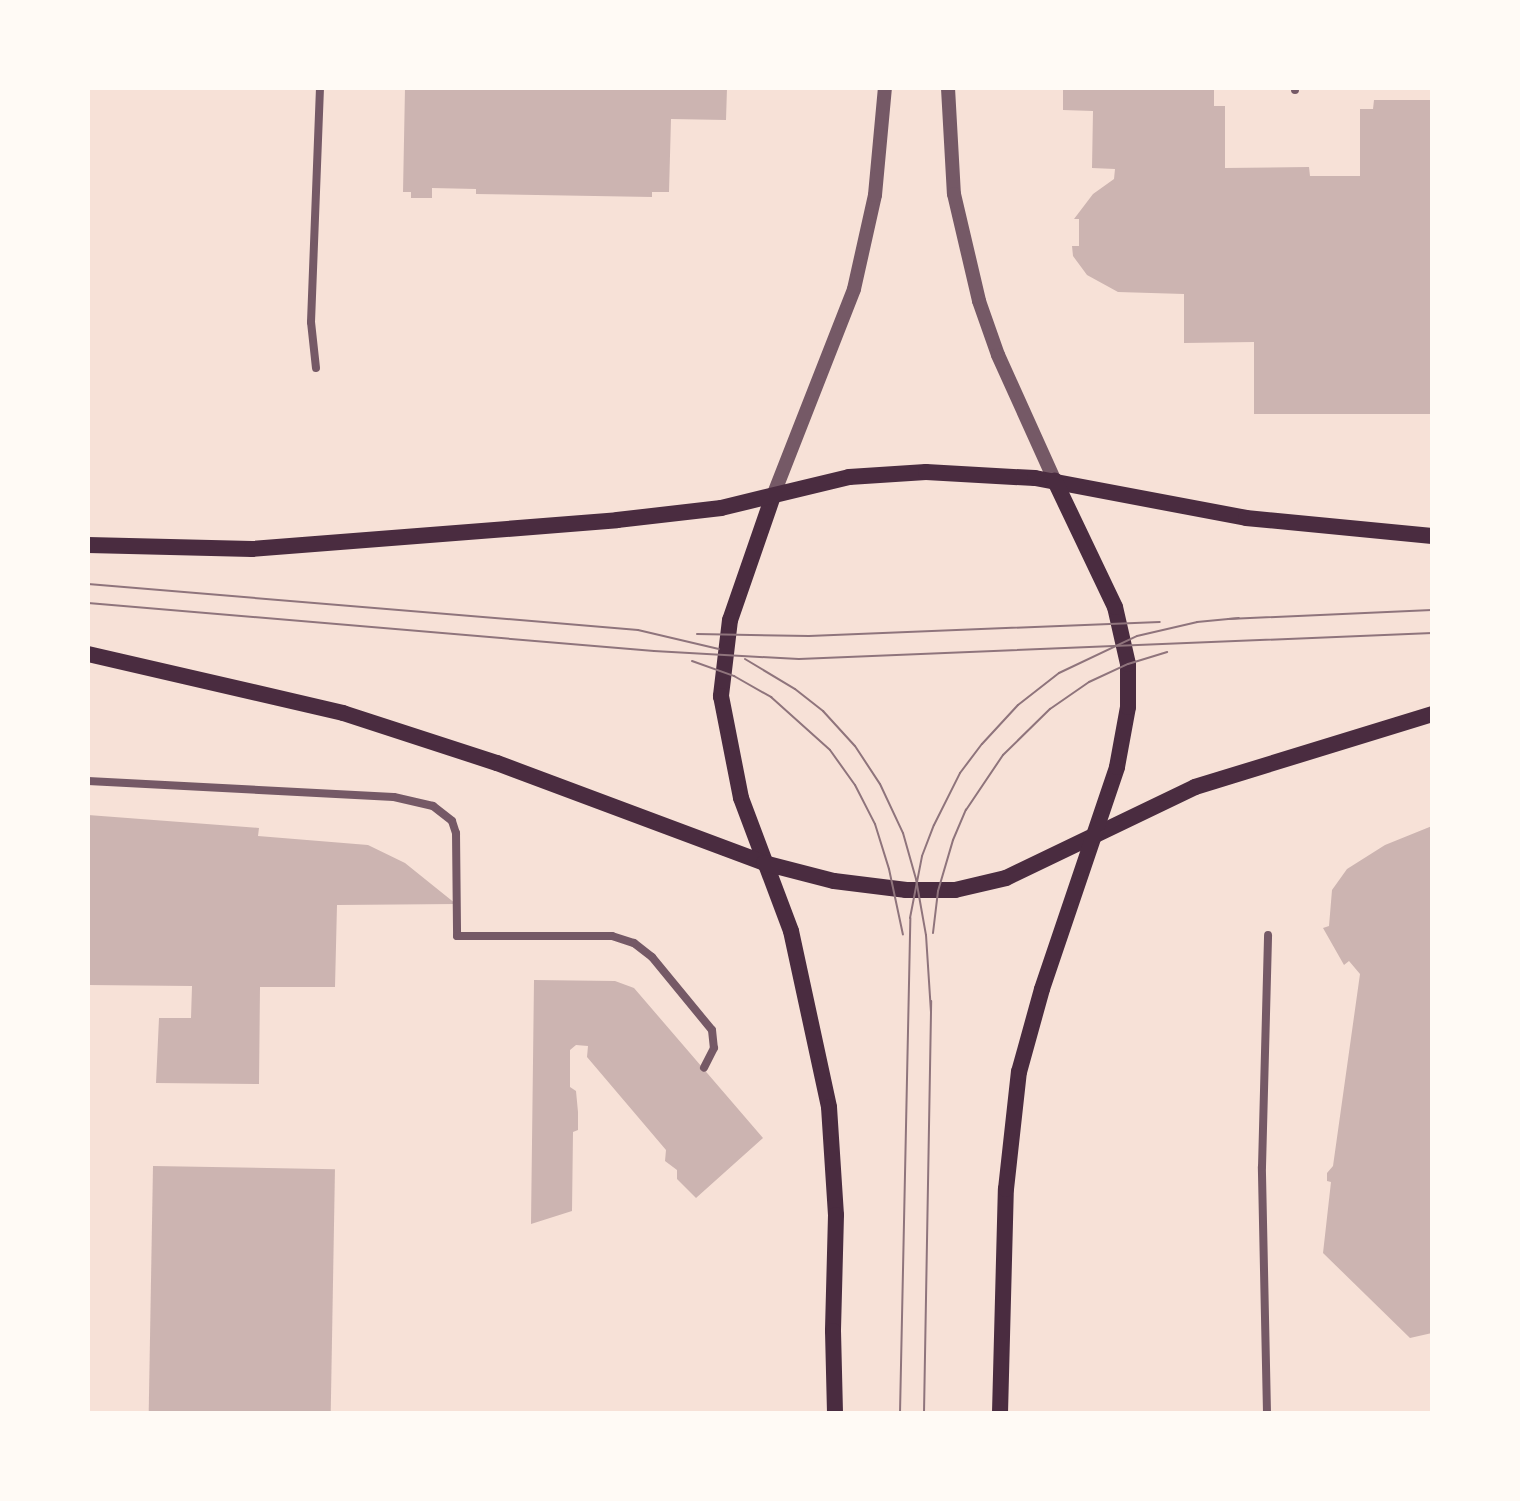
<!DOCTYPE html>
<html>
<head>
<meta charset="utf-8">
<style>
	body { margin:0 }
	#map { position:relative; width:1520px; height:1501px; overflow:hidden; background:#f7e1d7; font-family:"Sofia Sans Condensed",sans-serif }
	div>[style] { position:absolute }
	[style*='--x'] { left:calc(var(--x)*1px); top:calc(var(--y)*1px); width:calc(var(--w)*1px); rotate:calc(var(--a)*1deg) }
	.building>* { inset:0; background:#ccb4b1; transform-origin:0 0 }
	.minor>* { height:8px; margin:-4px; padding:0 4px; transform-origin:4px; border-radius:4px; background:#755966 }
	.tertiary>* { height:14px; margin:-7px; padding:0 7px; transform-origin:7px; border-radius:7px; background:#755966 }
	.secondary>* { height:16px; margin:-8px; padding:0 8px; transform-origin:8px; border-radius:8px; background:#4a2c40 }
	.tram>* { height:2px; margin:-1px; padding:0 1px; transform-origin:1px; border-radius:1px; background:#8f747c }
	span { translate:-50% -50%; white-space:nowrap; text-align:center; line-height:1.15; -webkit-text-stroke:7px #fffaf5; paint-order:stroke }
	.frame { position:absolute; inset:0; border:90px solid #fffaf5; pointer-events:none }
</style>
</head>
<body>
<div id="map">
	<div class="building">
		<i style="clip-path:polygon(405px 88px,727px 88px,726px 120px,671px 119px,669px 192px,652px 192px,652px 197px,476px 194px,476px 189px,432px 188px,432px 198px,411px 198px,411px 192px,403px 192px)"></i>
		<i style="clip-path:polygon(1063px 88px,1214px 88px,1214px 106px,1225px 106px,1225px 168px,1309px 167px,1310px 176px,1360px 176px,1360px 109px,1373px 109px,1374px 100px,1432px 100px,1432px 414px,1254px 414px,1254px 342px,1184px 343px,1184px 294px,1118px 292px,1087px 275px,1073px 256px,1072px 246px,1079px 246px,1079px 219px,1074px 219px,1093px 194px,1114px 179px,1115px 169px,1092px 168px,1093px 111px,1063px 110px)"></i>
		<i style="clip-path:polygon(88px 815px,259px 828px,258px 836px,368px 845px,405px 863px,456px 904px,337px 905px,335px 987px,260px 987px,259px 1084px,156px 1083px,159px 1018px,191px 1018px,192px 986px,88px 985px)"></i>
		<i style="clip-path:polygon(1432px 826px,1432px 1333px,1410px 1338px,1323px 1253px,1331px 1182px,1327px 1181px,1327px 1173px,1333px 1166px,1360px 974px,1349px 961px,1344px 965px,1323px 928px,1329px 926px,1332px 890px,1347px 869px,1385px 845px)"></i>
		<i style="clip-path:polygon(534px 980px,615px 981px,634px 988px,763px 1138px,696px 1198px,677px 1179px,677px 1170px,665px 1161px,666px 1150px,587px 1057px,588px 1046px,576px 1045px,570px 1050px,570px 1087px,576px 1091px,578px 1112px,578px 1130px,573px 1132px,572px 1211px,531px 1224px)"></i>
		<i style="left:153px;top:1166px;width:182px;height:248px;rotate:1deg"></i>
	</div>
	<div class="minor">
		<i style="--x:1295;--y:88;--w:2;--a:90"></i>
		<i style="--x:316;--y:368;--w:46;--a:-96.2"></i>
		<i style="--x:311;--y:322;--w:234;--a:-87.8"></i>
		<i style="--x:88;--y:781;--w:306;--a:3"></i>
		<i style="--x:394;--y:797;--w:40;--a:13"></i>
		<i style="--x:433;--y:806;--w:24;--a:38"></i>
		<i style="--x:452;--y:821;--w:13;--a:72"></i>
		<i style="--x:456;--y:833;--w:103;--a:89.4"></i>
		<i style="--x:457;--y:936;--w:155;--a:0"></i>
		<i style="--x:612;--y:936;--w:23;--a:18"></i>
		<i style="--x:634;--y:943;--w:23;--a:38"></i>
		<i style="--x:652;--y:957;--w:94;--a:50.6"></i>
		<i style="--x:712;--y:1030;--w:18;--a:84"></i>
		<i style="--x:714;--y:1048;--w:22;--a:117"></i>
		<i style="--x:1267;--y:1413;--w:246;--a:-91.2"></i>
		<i style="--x:1262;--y:1167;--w:232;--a:-88.5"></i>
	</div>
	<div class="tertiary">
		<i style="--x:948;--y:88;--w:106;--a:86.8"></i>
		<i style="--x:954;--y:194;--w:110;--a:76.8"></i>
		<i style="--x:979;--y:301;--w:57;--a:70.6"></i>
		<i style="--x:998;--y:355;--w:138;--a:65.7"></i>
		<i style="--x:773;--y:496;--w:222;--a:-68.6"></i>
		<i style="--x:854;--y:289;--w:96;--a:-77.4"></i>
		<i style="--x:875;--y:195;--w:107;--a:-84.7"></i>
	</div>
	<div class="secondary">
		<i style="--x:773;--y:496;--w:131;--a:109.1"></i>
		<i style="--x:730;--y:620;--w:77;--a:96.8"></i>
		<i style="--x:721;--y:696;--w:104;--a:78.9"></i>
		<i style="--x:741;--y:798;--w:142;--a:69.4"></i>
		<i style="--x:791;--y:931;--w:180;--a:77.8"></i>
		<i style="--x:829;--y:1107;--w:108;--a:86.3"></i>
		<i style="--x:836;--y:1215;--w:116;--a:91.5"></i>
		<i style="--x:833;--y:1331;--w:82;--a:88.6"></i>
		<i style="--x:88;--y:545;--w:164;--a:1.4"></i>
		<i style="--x:252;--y:549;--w:366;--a:-4.5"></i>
		<i style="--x:617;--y:520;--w:105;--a:-6.6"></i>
		<i style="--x:721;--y:508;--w:132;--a:-13.6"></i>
		<i style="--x:849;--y:477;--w:77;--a:-3.7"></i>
		<i style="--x:926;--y:472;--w:109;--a:3.2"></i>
		<i style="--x:1035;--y:478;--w:215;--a:10.7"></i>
		<i style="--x:1246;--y:518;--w:187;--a:5.5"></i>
		<i style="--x:88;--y:654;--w:262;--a:13"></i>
		<i style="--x:343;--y:713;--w:162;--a:18"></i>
		<i style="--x:497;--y:763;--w:285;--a:20.5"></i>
		<i style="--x:764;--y:863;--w:72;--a:14.4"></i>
		<i style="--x:834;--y:881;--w:73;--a:7.1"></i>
		<i style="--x:906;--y:890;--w:49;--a:0"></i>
		<i style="--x:955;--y:890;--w:52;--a:-13.2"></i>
		<i style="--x:1006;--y:878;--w:210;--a:-25.7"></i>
		<i style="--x:1195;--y:787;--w:248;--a:-17.1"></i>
		<i style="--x:1000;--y:1413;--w:224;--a:-88.5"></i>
		<i style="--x:1006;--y:1189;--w:118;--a:-83.7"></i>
		<i style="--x:1019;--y:1072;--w:86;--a:-74.5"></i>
		<i style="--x:1042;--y:989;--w:234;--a:-71.3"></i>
		<i style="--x:1117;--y:767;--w:61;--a:-79.6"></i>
		<i style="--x:1128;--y:707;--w:43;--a:-90"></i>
		<i style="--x:1128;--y:664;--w:58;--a:-102.8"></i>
		<i style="--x:1115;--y:607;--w:140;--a:-115.5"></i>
	</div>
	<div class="tram">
		<i style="--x:88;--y:584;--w:552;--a:4.78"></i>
		<i style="--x:638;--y:630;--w:83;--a:13.2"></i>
		<i style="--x:88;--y:603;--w:568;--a:4.85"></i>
		<i style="--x:654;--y:651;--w:145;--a:3.2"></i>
		<i style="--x:799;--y:659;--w:634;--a:-2.35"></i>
		<i style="--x:1228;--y:619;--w:204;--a:-2.5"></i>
		<i style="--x:697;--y:634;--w:112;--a:1"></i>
		<i style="--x:809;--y:636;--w:351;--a:-2.3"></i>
		<i style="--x:745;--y:659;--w:58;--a:31"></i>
		<i style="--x:795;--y:689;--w:36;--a:38"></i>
		<i style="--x:823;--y:711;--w:47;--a:47.6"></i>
		<i style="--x:855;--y:746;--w:45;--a:56.7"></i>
		<i style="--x:880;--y:784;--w:54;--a:64.9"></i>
		<i style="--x:903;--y:833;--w:48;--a:74.2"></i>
		<i style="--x:916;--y:879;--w:57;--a:79.9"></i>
		<i style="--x:926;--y:935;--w:77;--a:86.3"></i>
		<i style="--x:692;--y:661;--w:45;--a:19.7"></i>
		<i style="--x:734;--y:676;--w:43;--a:29.6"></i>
		<i style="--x:771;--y:697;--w:79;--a:41.9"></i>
		<i style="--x:830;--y:750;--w:43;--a:54.5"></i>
		<i style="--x:855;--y:785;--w:44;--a:62.9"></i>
		<i style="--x:875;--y:824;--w:47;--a:72.7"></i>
		<i style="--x:889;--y:869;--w:67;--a:78"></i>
		<i style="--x:933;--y:933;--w:42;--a:-83.2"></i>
		<i style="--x:938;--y:891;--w:53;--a:-73.6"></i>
		<i style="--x:953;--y:840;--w:33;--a:-67"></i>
		<i style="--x:966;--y:810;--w:66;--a:-56.1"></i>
		<i style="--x:1003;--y:755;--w:66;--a:-44.4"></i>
		<i style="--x:1050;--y:709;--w:47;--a:-34.7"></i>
		<i style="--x:1089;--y:682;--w:43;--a:-24.8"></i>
		<i style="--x:1128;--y:664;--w:41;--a:-17.1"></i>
		<i style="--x:900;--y:1413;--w:495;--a:-88.8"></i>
		<i style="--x:910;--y:918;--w:63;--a:-79"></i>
		<i style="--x:922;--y:856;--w:33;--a:-69"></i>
		<i style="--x:934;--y:825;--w:58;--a:-63.4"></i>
		<i style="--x:960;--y:773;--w:36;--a:-53"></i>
		<i style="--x:982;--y:744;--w:53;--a:-47.3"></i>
		<i style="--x:1018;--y:705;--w:52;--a:-38"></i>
		<i style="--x:1059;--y:673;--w:86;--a:-25.4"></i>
		<i style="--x:1137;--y:636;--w:62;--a:-13.1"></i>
		<i style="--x:1197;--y:622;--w:42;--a:-5.4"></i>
		<i style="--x:924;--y:1413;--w:412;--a:-89"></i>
	</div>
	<div class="frame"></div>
</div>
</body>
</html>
